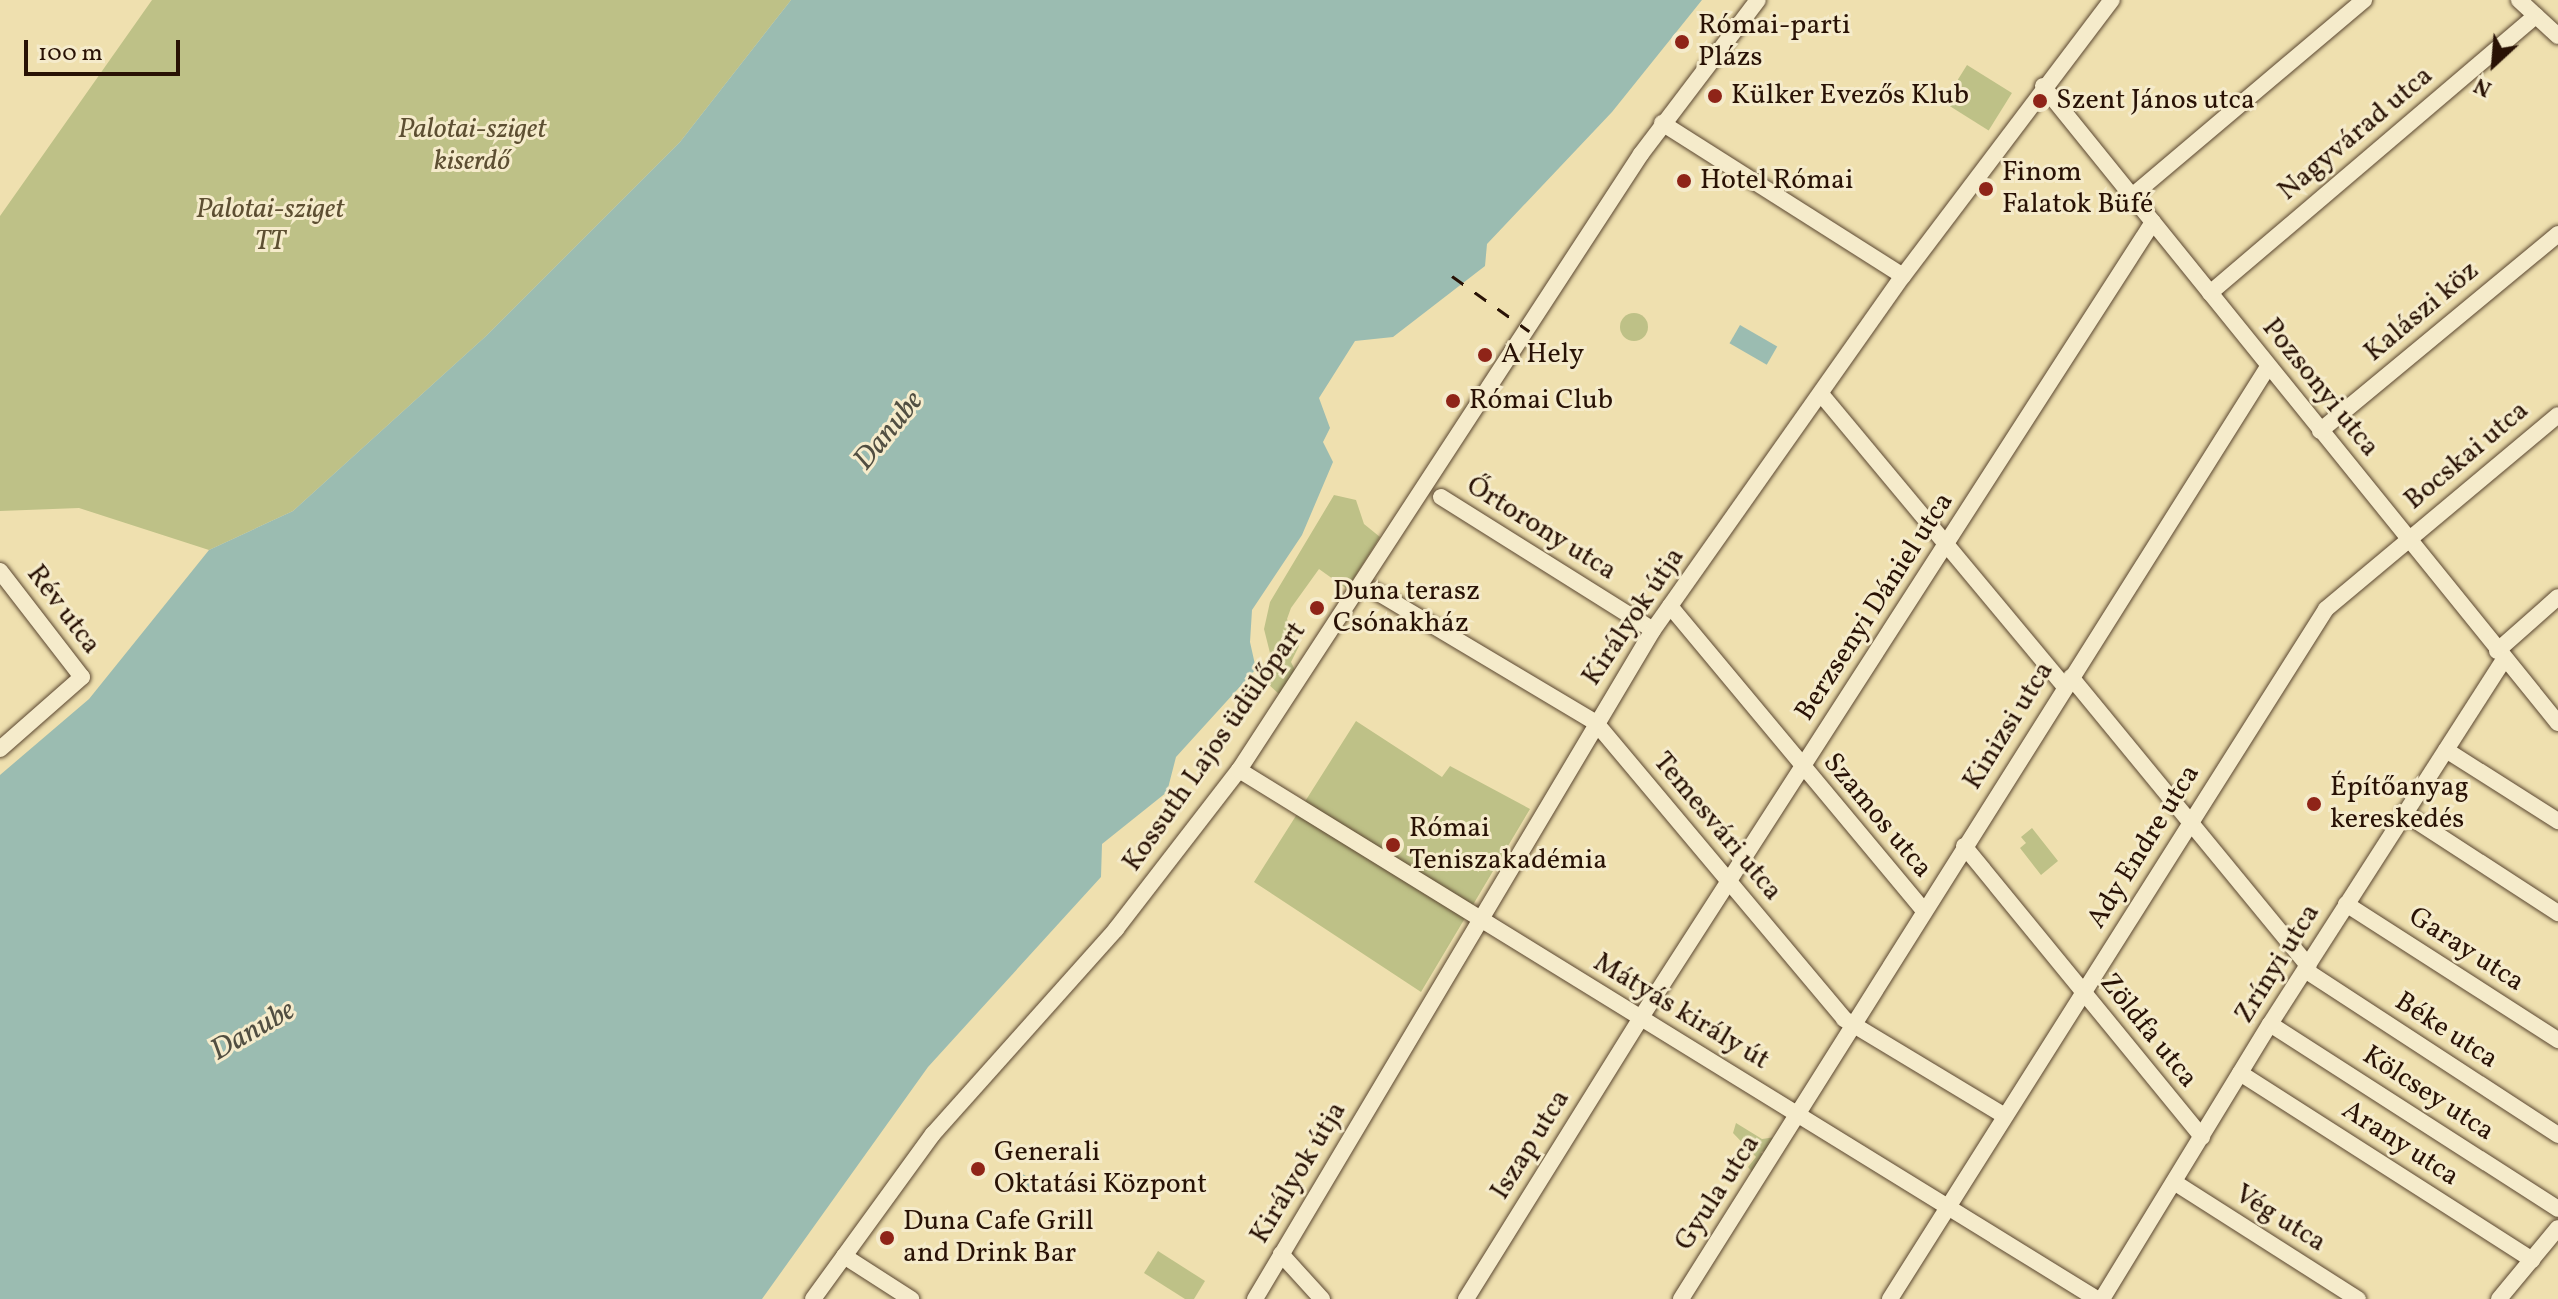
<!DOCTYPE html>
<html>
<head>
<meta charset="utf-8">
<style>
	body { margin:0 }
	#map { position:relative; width:2558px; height:1299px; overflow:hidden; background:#efe0af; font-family:Vollkorn,serif }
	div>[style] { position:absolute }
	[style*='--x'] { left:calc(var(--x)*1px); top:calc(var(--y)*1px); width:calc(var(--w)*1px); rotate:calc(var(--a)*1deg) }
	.green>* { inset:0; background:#bec187; transform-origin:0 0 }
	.round { border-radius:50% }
	.water>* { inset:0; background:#9bbcb1; transform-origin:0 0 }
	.roads { filter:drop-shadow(0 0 2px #5a4630) drop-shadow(0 0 2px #5a4630) }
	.minor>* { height:16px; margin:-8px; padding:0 8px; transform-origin:8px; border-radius:8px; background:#f5ebcb }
	.rail>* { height:3px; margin-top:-1.5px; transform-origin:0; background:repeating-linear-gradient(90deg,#291205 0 14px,transparent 0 28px) }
	.dots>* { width:22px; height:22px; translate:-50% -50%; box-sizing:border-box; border:4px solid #f5ebcb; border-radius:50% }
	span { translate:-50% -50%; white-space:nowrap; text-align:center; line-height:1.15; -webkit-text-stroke:6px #f5ebcb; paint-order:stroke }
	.poi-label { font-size:28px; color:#291205 }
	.left { translate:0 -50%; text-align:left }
	.park-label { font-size:28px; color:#5d4f32; font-style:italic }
	.street-label { font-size:28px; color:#291205 }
	.water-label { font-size:30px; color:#514e41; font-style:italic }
	.north { position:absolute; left:2454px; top:24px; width:80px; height:80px; -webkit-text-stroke:6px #f5ebcb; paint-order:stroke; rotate:206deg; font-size:22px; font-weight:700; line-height:32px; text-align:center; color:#291205 }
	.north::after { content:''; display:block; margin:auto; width:28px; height:36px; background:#291205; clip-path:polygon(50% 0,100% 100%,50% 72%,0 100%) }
	.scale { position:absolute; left:24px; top:40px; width:156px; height:36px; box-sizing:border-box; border:4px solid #291205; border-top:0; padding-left:10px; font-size:24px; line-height:28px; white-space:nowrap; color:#291205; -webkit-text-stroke:6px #f5ebcb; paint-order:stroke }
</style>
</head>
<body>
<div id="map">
	<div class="green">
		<i style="clip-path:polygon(152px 0,791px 0,680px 142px,486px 336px,293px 511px,209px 550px,79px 508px,0 511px,0 216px)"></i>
		<i style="left:1967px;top:65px;width:53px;height:44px;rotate:32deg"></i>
		<i class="round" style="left:1620px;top:313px;width:28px;height:28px"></i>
		<i style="clip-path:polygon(1334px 495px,1356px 500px,1364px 524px,1380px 537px,1347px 589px,1319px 569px,1291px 608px,1287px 619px,1299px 646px,1291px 662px,1296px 672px,1280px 695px,1266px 682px,1271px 657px,1264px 629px,1270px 602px)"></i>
		<i style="clip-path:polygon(1356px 721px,1442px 777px,1450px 766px,1530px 809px,1421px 992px,1254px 882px)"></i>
		<i style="clip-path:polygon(2032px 828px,2058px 861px,2041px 875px,2020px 848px,2026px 843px,2021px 837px)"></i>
		<i style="clip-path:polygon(1736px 1123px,1762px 1139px,1776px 1137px,1769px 1150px,1761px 1152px,1765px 1158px,1754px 1174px,1748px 1167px,1756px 1157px,1733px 1133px)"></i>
		<i style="clip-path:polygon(1158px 1251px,1205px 1281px,1194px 1299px,1185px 1299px,1144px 1273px)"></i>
	</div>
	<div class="water">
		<i style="clip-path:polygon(791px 0,1702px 0,1612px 112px,1487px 244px,1485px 266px,1393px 337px,1355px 341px,1319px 398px,1330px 428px,1323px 442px,1333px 462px,1302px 535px,1252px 610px,1250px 642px,1256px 669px,1176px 757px,1167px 792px,1102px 844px,1101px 877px,928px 1067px,762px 1299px,0 1299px,0 775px,89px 699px,209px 550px,293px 511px,486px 336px,680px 142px)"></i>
		<i style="left:1740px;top:325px;width:43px;height:21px;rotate:30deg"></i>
		<i style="left:1016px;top:1170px;width:26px;height:13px;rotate:31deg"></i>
	</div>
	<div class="roads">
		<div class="minor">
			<i style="--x:2519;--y:0;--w:53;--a:42.7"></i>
			<i style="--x:2043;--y:86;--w:819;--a:51.05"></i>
			<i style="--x:1662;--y:123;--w:285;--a:32.4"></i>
			<i style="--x:2132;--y:196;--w:304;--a:-40.2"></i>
			<i style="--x:2210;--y:293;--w:428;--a:-40.4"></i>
			<i style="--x:1821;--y:394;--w:380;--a:50.2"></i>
			<i style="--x:2320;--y:431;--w:309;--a:-39.6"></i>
			<i style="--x:1441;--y:497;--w:250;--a:32.1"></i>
			<i style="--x:0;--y:571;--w:134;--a:52.3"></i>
			<i style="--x:82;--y:677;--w:109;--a:138.7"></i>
			<i style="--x:1375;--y:591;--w:257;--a:30.8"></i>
			<i style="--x:1596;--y:723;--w:386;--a:50"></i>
			<i style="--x:1844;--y:1019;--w:186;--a:31.1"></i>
			<i style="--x:1670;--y:606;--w:396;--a:50.2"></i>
			<i style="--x:2497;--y:651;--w:81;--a:-41.5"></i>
			<i style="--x:2071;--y:677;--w:374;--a:50.6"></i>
			<i style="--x:2446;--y:750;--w:133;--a:32.4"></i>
			<i style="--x:1239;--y:770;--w:1008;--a:31.66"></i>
			<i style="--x:2404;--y:813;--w:184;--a:33"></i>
			<i style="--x:1964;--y:846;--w:376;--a:50.7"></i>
			<i style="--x:2346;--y:904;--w:252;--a:32.7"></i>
			<i style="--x:2305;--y:970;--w:302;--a:33.1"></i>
			<i style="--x:2270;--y:1024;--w:342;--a:32.7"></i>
			<i style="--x:2240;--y:1073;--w:347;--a:32.6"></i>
			<i style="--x:2174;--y:1182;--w:218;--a:32.5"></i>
			<i style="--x:1281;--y:1254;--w:61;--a:47.7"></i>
			<i style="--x:844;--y:1256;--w:80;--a:32.7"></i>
			<i style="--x:813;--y:1299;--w:204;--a:-54"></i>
			<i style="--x:933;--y:1134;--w:275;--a:-48.2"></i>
			<i style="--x:1116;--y:929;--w:201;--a:-52.3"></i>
			<i style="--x:1239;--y:770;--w:736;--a:-56.87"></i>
			<i style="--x:1641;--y:154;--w:193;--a:-52.8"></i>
			<i style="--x:1255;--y:1299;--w:778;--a:-59.25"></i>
			<i style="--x:1653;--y:630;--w:433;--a:-54.8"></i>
			<i style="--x:1903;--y:276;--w:346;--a:-52.9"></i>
			<i style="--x:1466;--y:1299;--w:330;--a:-58.1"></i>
			<i style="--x:1640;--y:1019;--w:948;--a:-57.23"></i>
			<i style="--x:1681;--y:1299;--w:1101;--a:-57.8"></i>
			<i style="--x:1890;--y:1299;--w:816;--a:-57.71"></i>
			<i style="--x:2326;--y:609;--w:302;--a:-39.9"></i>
			<i style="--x:2102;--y:1299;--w:322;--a:-58.6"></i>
			<i style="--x:2270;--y:1024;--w:433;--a:-57.3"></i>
			<i style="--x:2499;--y:1299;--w:92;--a:-50.3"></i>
		</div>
	</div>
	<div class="rail">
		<i style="--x:1452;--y:276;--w:95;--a:35.5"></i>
	</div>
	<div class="dots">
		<i style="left:1682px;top:42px;background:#8f2418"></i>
		<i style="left:1715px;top:96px;background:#8f2418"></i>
		<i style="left:2040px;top:101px;background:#8f2418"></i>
		<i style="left:1684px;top:181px;background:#8f2418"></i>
		<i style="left:1986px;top:189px;background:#8f2418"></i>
		<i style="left:1485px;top:355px;background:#8f2418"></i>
		<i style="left:1453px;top:401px;background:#8f2418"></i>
		<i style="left:1317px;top:608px;background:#8f2418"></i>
		<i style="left:2314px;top:804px;background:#8f2418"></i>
		<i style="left:1393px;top:845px;background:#8f2418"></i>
		<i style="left:978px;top:1169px;background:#8f2418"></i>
		<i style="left:887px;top:1238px;background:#8f2418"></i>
	</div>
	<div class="poi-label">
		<span class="left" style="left:1698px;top:42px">Római-parti<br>Plázs</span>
		<span class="left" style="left:1731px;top:96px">Külker Evezős Klub</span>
		<span class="left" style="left:2056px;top:101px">Szent János utca</span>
		<span class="left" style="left:2002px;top:189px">Finom<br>Falatok Büfé</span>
		<span class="left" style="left:1700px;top:181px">Hotel Római</span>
		<span class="left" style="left:1501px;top:355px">A Hely</span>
		<span class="left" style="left:1469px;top:401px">Római Club</span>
		<span class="left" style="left:1333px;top:608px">Duna terasz<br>Csónakház</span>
		<span class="left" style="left:2330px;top:804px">Építőanyag<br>kereskedés</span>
		<span class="left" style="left:1409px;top:845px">Római<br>Teniszakadémia</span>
		<span class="left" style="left:994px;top:1169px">Generali<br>Oktatási Központ</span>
		<span class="left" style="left:903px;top:1238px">Duna Cafe Grill<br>and Drink Bar</span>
	</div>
	<div class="park-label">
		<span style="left:472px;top:146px">Palotai-sziget<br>kiserdő</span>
		<span style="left:270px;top:226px">Palotai-sziget<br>TT</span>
	</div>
	<div class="street-label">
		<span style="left:2356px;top:134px;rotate:-40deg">Nagyvárad utca</span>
		<span style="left:2422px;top:312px;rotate:-40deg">Kalászi köz</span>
		<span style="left:2320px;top:388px;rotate:51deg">Pozsonyi utca</span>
		<span style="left:2467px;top:456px;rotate:-40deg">Bocskai utca</span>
		<span style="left:1541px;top:529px;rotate:32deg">Őrtorony utca</span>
		<span style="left:1875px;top:607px;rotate:-57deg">Berzsenyi Dániel utca</span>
		<span style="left:63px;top:610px;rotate:53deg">Rév utca</span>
		<span style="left:1634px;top:617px;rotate:-56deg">Királyok útja</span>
		<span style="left:2009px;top:726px;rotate:-58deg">Kinizsi utca</span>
		<span style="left:1215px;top:747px;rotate:-55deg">Kossuth Lajos üdülőpart</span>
		<span style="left:1877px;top:816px;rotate:50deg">Szamos utca</span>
		<span style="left:1717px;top:827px;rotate:50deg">Temesvári utca</span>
		<span style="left:2144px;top:847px;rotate:-58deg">Ady Endre utca</span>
		<span style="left:2466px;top:950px;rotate:33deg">Garay utca</span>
		<span style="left:2278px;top:964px;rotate:-58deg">Zrínyi utca</span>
		<span style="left:1681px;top:1012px;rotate:31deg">Mátyás király út</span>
		<span style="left:2148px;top:1031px;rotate:51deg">Zöldfa utca</span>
		<span style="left:2446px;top:1031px;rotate:33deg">Béke utca</span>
		<span style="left:2428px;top:1094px;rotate:33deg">Kölcsey utca</span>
		<span style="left:2400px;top:1144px;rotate:33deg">Arany utca</span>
		<span style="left:1531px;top:1145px;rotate:-58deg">Iszap utca</span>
		<span style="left:1299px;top:1173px;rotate:-59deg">Királyok útja</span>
		<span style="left:1718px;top:1193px;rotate:-57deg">Gyula utca</span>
		<span style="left:2280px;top:1219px;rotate:32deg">Vég utca</span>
	</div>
	<div class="water-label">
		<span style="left:889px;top:431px;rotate:-51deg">Danube</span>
		<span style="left:253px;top:1031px;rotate:-30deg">Danube</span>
	</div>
	<div class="north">N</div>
	<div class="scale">100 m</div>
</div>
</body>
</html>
